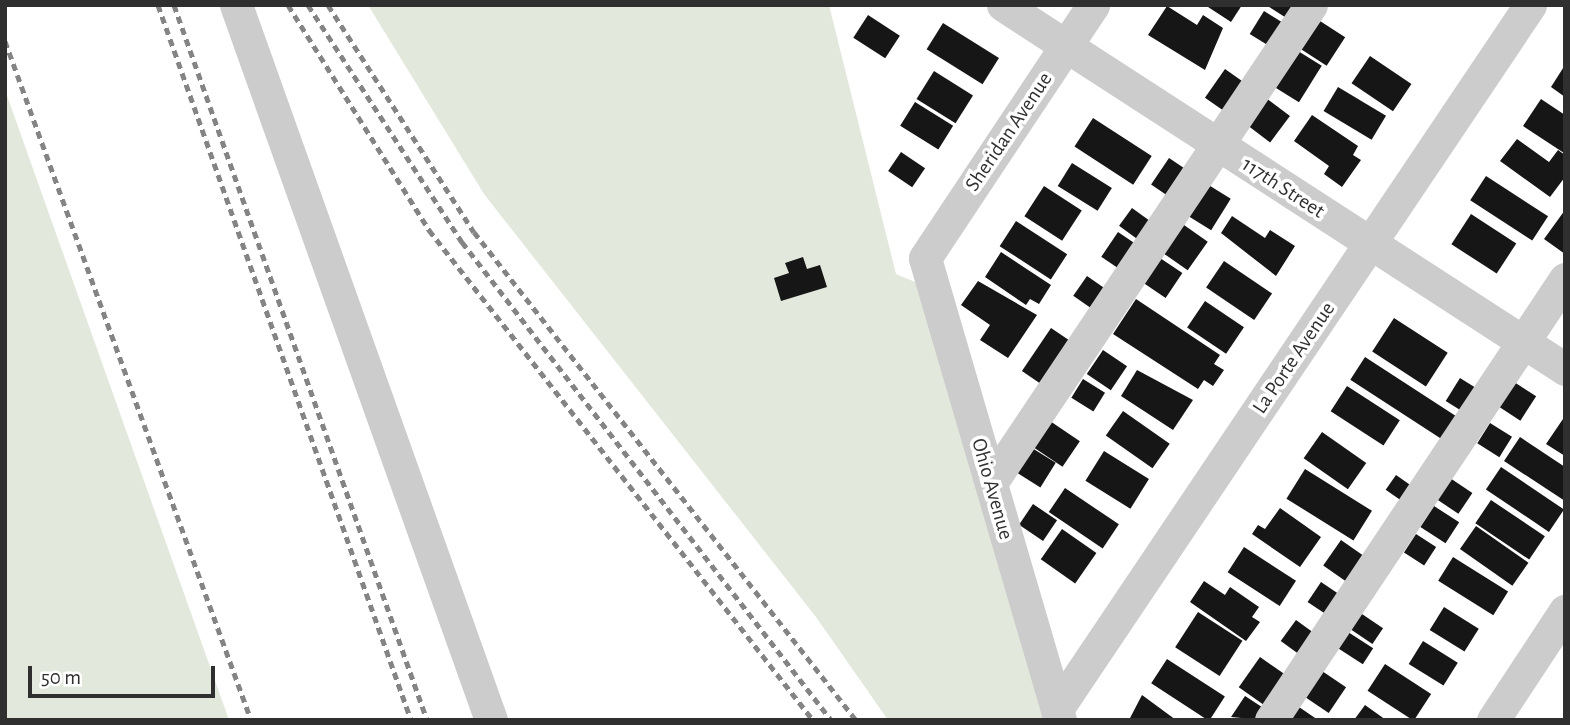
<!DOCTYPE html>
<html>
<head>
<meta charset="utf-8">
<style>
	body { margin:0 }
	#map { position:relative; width:1570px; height:725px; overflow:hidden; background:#fff; font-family:"Alegreya Sans",sans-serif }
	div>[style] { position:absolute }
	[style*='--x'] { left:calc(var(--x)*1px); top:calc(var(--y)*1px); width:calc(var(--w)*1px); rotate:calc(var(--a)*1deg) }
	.green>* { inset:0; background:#e3e8dc }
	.building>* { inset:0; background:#161616; transform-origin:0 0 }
	.minor>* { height:33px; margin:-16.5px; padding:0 16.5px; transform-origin:16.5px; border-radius:16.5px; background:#ccc }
	.rail>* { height:5px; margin-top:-2.5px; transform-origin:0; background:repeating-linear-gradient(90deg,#848484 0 7px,transparent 0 12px) }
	span { translate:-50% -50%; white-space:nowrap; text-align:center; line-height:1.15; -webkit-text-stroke:7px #fff; paint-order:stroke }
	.street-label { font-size:21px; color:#2f2f2f }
	.frame { position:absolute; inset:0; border:7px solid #2f2f2f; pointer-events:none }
	.scale { position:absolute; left:28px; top:666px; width:187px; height:32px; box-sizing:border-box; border:4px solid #2f2f2f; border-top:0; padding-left:9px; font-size:21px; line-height:24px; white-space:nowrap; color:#2f2f2f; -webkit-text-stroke:5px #fff; paint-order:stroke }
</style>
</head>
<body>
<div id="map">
	<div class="green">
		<i style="clip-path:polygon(368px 5px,829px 5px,896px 274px,920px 284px,1053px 720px,888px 720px,816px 617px,484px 194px)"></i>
		<i style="clip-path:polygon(5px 90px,229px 720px,5px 720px)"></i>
	</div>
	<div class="building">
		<i style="clip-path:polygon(1205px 5px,1242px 5px,1231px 22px)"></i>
		<i style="clip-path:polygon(1266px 5px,1301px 5px,1291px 21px)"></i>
		<i style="clip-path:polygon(1167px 6px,1197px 25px,1203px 15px,1223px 28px,1205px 70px,1148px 35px)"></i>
		<i style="left:1264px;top:11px;width:28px;height:27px;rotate:32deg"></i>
		<i style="left:868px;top:15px;width:38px;height:27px;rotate:33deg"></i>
		<i style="left:1320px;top:21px;width:30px;height:34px;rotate:33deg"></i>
		<i style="left:943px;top:23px;width:66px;height:31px;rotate:32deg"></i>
		<i style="left:1298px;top:51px;width:28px;height:43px;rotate:32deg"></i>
		<i style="left:1370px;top:56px;width:50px;height:33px;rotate:34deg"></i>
		<i style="clip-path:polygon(1565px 65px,1565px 97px,1551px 87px)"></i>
		<i style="left:1225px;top:69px;width:29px;height:35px;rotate:35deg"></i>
		<i style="left:934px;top:71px;width:46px;height:33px;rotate:32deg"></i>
		<i style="left:1338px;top:87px;width:56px;height:28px;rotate:31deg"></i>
		<i style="left:1266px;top:98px;width:30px;height:33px;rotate:37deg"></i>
		<i style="clip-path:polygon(1541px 99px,1565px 115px,1564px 153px,1523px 126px)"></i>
		<i style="left:915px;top:102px;width:45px;height:28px;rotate:32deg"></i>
		<i style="clip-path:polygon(1312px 115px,1358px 146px,1353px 155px,1361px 160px,1342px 187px,1324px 174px,1329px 166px,1294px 141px)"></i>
		<i style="left:1093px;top:118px;width:70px;height:34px;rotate:33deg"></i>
		<i style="clip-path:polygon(1517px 139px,1549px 162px,1558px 150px,1565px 155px,1565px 177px,1550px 197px,1500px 161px)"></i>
		<i style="left:901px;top:152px;width:29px;height:23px;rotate:34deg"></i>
		<i style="left:1169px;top:158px;width:27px;height:32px;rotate:34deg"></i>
		<i style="left:1072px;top:163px;width:47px;height:27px;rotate:32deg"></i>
		<i style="left:1486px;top:176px;width:74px;height:29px;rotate:33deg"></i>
		<i style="left:1207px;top:184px;width:28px;height:37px;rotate:32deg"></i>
		<i style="left:1044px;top:186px;width:45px;height:36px;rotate:33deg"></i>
		<i style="left:1132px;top:208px;width:27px;height:22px;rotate:36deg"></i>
		<i style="clip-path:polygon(1565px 210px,1565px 254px,1544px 239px)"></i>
		<i style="left:1471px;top:214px;width:54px;height:36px;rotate:33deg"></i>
		<i style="clip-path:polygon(1232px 216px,1265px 238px,1270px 230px,1295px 246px,1276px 276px,1221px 233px)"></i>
		<i style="left:1016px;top:221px;width:61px;height:30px;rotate:33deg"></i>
		<i style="left:1184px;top:225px;width:29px;height:35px;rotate:35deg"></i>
		<i style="left:1118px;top:232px;width:29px;height:30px;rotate:34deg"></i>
		<i style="clip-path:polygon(1001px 252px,1051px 285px,1039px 304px,1030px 299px,1026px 305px,985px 277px)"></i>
		<i style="clip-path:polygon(803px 257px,807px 269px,820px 265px,827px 287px,781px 301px,774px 278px,789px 273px,785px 263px)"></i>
		<i style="left:1160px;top:258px;width:27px;height:30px;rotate:34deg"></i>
		<i style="left:1224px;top:261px;width:58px;height:32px;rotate:34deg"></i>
		<i style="left:1087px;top:276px;width:32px;height:24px;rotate:35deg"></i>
		<i style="clip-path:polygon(978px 281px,1037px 315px,1008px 358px,980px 340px,990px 325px,961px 305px)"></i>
		<i style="clip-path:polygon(1136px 299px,1220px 355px,1214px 364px,1224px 370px,1213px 386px,1204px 380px,1198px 389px,1113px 334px)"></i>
		<i style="left:1205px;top:301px;width:47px;height:32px;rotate:34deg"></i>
		<i style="left:1394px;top:318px;width:64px;height:40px;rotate:33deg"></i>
		<i style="left:1051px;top:328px;width:30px;height:52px;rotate:34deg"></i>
		<i style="left:1103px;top:350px;width:29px;height:29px;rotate:34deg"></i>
		<i style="left:1365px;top:357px;width:112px;height:27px;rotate:33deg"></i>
		<i style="clip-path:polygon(1137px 370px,1193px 400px,1173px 430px,1121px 396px)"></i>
		<i style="left:1460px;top:378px;width:25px;height:27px;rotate:32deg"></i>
		<i style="left:1083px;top:379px;width:26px;height:22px;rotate:32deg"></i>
		<i style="left:1511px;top:380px;width:30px;height:29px;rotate:33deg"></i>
		<i style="left:1347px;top:386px;width:63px;height:30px;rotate:33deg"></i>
		<i style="left:1123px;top:411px;width:57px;height:30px;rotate:35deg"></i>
		<i style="clip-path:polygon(1565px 416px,1565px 456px,1546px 444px)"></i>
		<i style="left:1050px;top:421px;width:36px;height:31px;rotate:34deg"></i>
		<i style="left:1490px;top:423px;width:26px;height:24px;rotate:32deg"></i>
		<i style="left:1322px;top:432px;width:54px;height:32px;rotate:35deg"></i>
		<i style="clip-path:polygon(1520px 437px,1565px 467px,1565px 501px,1504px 461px)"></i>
		<i style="left:1032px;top:448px;width:28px;height:29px;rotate:32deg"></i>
		<i style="left:1104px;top:451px;width:53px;height:35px;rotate:32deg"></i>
		<i style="left:1501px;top:467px;width:76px;height:27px;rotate:34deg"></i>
		<i style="left:1305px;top:469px;width:79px;height:35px;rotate:32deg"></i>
		<i style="left:1396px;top:475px;width:21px;height:18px;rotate:35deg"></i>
		<i style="left:1450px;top:478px;width:27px;height:25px;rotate:34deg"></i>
		<i style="left:1065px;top:488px;width:65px;height:29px;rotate:34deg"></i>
		<i style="left:1491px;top:500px;width:65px;height:28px;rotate:34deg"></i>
		<i style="left:1033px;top:504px;width:29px;height:25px;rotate:34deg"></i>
		<i style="left:1434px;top:506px;width:30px;height:25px;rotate:33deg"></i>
		<i style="clip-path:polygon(1280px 508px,1321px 537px,1300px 567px,1252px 534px,1258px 525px,1265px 529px)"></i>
		<i style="left:1476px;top:526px;width:64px;height:28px;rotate:35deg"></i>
		<i style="left:1062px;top:529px;width:42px;height:37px;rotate:35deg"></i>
		<i style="left:1416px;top:534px;width:24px;height:22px;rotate:33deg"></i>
		<i style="left:1341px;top:540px;width:35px;height:31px;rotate:35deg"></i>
		<i style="left:1244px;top:547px;width:62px;height:30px;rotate:33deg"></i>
		<i style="left:1453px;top:557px;width:65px;height:28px;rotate:32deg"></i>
		<i style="clip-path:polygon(1204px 581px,1225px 595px,1230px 587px,1259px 607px,1252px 617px,1260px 622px,1246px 641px,1190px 602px)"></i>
		<i style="left:1321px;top:582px;width:29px;height:24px;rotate:34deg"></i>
		<i style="left:1444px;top:607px;width:41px;height:27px;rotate:32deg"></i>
		<i style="left:1198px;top:612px;width:53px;height:42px;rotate:33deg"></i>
		<i style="left:1359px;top:612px;width:29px;height:19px;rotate:34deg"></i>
		<i style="left:1296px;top:620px;width:26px;height:26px;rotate:36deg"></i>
		<i style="left:1348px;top:632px;width:30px;height:19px;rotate:33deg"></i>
		<i style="left:1423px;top:641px;width:41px;height:27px;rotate:32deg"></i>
		<i style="left:1260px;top:657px;width:39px;height:37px;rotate:35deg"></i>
		<i style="left:1167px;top:659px;width:69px;height:29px;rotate:33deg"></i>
		<i style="left:1385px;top:664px;width:55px;height:32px;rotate:33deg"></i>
		<i style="left:1322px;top:671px;width:29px;height:31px;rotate:34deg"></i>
		<i style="clip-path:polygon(1142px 695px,1176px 720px,1129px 720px)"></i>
		<i style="clip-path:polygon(1245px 696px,1268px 711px,1262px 720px,1231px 717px)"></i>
		<i style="clip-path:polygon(1365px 705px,1386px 720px,1354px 720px)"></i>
		<i style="clip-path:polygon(1299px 707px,1318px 720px,1291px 720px)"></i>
	</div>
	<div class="minor">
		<i style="--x:236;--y:5;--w:759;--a:70.37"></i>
		<i style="--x:1003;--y:5;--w:670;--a:32.93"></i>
		<i style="--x:991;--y:483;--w:575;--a:-56.2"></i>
		<i style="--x:1057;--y:709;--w:848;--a:-56.1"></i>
		<i style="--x:1060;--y:720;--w:481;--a:-106.3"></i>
		<i style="--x:925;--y:258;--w:304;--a:-56.4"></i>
		<i style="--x:1271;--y:720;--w:530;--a:-56.31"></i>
		<i style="--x:1493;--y:720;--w:131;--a:-56.6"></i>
	</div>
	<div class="rail">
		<i style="--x:158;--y:5;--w:758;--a:70.51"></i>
		<i style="--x:174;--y:5;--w:758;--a:70.51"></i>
		<i style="--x:288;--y:5;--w:266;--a:57.9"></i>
		<i style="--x:429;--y:230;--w:623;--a:51.92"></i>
		<i style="--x:308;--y:5;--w:283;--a:57"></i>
		<i style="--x:462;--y:242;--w:604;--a:52.33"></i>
		<i style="--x:328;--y:5;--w:270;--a:57.3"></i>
		<i style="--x:474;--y:232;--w:620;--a:51.95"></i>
		<i style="--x:5;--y:41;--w:722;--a:70.08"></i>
	</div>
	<div class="street-label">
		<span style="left:1009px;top:132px;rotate:-56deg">Sheridan Avenue</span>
		<span style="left:1283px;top:188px;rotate:33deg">117th Street</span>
		<span style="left:1294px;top:358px;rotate:-56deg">La Porte Avenue</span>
		<span style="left:992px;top:489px;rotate:74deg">Ohio Avenue</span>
	</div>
	<div class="frame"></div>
	<div class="scale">50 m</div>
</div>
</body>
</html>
